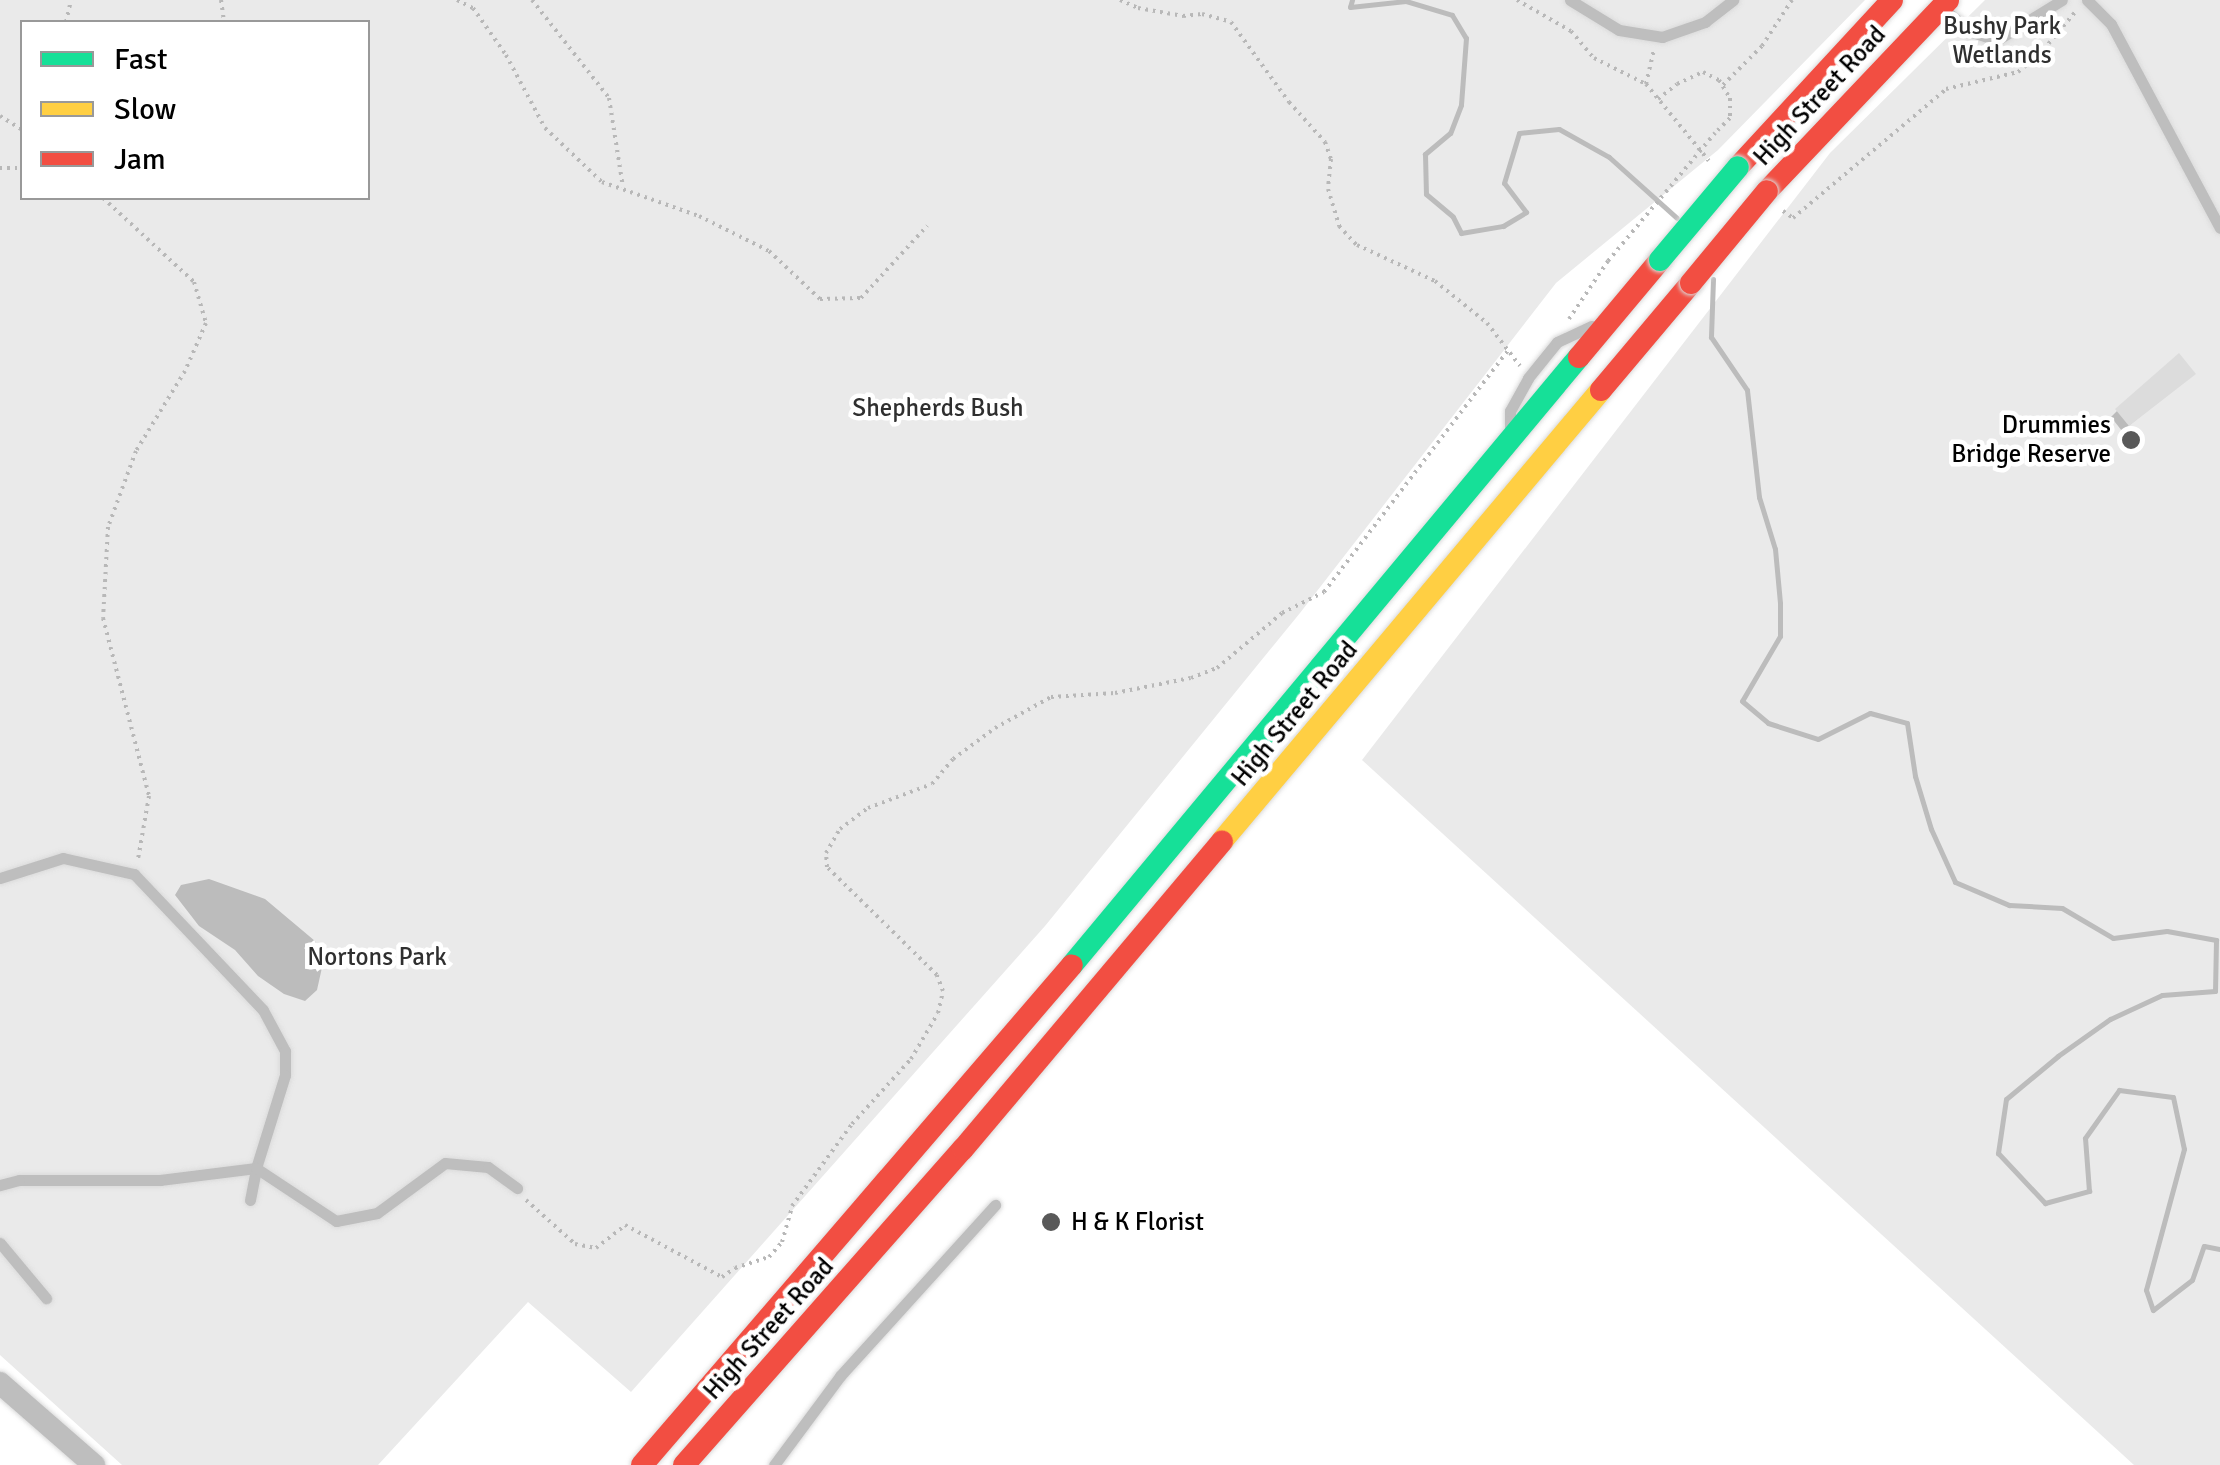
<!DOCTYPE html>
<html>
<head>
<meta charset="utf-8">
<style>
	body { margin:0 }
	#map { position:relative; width:2220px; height:1465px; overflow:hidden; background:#fff; font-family:Signika,sans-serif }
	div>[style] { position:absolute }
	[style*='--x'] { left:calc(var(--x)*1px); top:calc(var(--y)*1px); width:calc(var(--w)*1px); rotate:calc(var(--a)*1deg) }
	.green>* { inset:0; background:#eaeaea }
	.water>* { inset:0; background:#bcbcbc }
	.shadow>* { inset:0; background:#0003 }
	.stream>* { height:5px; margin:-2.5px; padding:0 2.5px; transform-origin:2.5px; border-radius:2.5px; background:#bcbcbc }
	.building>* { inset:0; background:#dcdcdc }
	.path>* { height:4px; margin-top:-2px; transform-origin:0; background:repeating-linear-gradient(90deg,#b8b8b8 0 2.5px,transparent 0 7.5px) }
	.roads { filter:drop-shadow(0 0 2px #dbdbdb) drop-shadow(0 0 2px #dbdbdb) }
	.lane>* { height:11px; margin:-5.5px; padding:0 5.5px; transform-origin:5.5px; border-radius:5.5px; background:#bebebe }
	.street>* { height:22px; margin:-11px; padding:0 11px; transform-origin:11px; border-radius:11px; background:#bebebe }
	.fast>* { height:22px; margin:-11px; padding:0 11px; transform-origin:11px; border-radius:11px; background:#16e098 }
	.slow>* { height:22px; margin:-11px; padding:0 11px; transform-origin:11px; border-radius:11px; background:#ffcf43 }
	.jam>* { height:22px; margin:-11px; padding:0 11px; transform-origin:11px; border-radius:11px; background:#f24e42 }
	.path-bridge>* { height:4px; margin-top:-2px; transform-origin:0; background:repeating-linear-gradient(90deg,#b8b8b8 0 2.5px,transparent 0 7.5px) }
	.bridges { filter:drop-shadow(0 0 2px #dbdbdb) drop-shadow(0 0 2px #dbdbdb) }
	.fast-bridge>* { height:22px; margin:-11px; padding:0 11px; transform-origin:11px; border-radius:11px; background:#16e098 }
	.jam-bridge>* { height:22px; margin:-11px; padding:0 11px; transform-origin:11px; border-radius:11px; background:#f24e42 }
	.dots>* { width:28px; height:28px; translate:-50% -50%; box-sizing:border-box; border:5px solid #fff; border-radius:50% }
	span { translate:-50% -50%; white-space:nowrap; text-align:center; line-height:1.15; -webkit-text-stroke:9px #fff; paint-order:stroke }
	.park-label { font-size:25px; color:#2f2f2f }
	.street-label { font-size:25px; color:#000 }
	.poi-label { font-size:25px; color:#000 }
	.right { translate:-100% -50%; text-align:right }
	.left { translate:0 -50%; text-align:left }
	.legend { position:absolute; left:20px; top:20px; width:350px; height:180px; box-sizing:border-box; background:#fff; border:2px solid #999; margin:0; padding:12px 18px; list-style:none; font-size:30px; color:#000 }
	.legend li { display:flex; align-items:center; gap:20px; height:50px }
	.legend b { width:50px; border:2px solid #999 }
</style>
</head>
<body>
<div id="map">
	<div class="green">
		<i style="clip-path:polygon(evenodd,0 0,1865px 0,1718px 150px,1556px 283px,1300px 613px,1045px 926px,631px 1392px,528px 1302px,378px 1465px,122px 1465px,0 1355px,0 0,22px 22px,368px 22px,368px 198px,22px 198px,22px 22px)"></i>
		<i style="clip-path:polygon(1985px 0,2220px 0,2220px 1465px,2134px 1465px,1362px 760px,1830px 153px)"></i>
	</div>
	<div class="water">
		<i style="clip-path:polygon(209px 879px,265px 899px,315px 941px,323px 963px,317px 990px,305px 1001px,284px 994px,258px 976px,235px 950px,199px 926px,175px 895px,181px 885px)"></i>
	</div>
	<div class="shadow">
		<i style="clip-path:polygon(2186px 380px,2122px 431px,2111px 417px,2117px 411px)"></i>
	</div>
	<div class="stream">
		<i style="--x:1352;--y:0;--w:7;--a:106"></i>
		<i style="--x:1350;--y:7;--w:56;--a:-6.1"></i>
		<i style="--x:1406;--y:1;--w:48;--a:16.9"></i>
		<i style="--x:1452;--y:15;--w:27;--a:59"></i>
		<i style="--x:1466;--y:38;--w:67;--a:94.3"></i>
		<i style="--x:1461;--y:105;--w:30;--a:111"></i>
		<i style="--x:1450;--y:133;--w:33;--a:140"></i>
		<i style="--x:1425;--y:154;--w:40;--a:88.6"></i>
		<i style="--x:1426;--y:194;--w:35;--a:40"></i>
		<i style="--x:1453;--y:217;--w:18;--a:63"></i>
		<i style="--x:1461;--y:233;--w:43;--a:-9.5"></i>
		<i style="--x:1503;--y:226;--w:27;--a:-31"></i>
		<i style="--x:1526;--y:212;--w:36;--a:-127"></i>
		<i style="--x:1504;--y:183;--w:52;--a:-73.3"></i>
		<i style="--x:1519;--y:133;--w:40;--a:-5.7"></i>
		<i style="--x:1559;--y:129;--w:57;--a:29.2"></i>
		<i style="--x:1609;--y:157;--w:91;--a:41.9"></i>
		<i style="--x:1713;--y:279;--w:58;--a:92"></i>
		<i style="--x:1711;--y:337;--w:64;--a:55.8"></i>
		<i style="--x:1747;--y:390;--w:108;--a:83.6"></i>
		<i style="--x:1759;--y:497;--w:54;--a:72.9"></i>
		<i style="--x:1775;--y:549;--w:54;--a:84.7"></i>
		<i style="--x:1780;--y:603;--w:33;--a:90"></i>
		<i style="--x:1780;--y:636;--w:75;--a:120.3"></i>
		<i style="--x:1742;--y:701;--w:34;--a:40"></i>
		<i style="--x:1768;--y:723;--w:52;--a:17.7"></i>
		<i style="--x:1818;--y:739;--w:58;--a:-26.6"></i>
		<i style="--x:1870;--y:713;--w:38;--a:15"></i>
		<i style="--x:1907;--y:723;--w:54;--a:81.4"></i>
		<i style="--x:1915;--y:776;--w:55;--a:73.2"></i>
		<i style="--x:1931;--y:829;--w:58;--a:65.6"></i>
		<i style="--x:1955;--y:882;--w:59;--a:23.1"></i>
		<i style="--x:2009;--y:905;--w:53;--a:3.2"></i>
		<i style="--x:2062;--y:908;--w:59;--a:30.5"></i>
		<i style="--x:2113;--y:938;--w:54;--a:-7.4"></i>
		<i style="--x:2167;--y:931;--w:50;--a:10.4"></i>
		<i style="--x:2216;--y:940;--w:51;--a:91.1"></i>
		<i style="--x:2215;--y:991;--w:53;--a:175.7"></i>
		<i style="--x:2162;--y:995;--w:57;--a:155.2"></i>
		<i style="--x:2110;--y:1019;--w:64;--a:144.6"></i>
		<i style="--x:2058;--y:1056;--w:67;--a:140.4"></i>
		<i style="--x:2006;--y:1099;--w:55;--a:98.4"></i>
		<i style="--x:1998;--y:1153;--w:69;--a:46.8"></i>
		<i style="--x:2045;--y:1203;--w:46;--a:-15.3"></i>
		<i style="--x:2089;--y:1191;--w:53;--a:-94.3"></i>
		<i style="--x:2085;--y:1138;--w:59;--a:-54.7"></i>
		<i style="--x:2119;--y:1090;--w:54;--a:7.4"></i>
		<i style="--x:2173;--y:1097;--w:53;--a:78.1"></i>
		<i style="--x:2184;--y:1149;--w:146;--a:105.1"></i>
		<i style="--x:2146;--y:1290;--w:21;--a:71"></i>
		<i style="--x:2153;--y:1310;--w:49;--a:-37.6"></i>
		<i style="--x:2192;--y:1280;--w:36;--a:-71"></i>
		<i style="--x:2204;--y:1246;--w:16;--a:11"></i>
	</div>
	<div class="building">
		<i style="clip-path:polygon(2179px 353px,2196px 374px,2129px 426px,2115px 409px)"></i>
	</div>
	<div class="path">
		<i style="--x:221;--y:0;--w:22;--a:82"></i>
		<i style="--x:457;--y:0;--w:18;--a:27"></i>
		<i style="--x:473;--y:8;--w:57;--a:54.9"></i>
		<i style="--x:506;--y:55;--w:83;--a:61.9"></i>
		<i style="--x:545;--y:128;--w:79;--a:43.5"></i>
		<i style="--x:602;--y:182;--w:103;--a:19.3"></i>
		<i style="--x:699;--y:216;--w:78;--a:26.6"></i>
		<i style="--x:769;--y:251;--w:70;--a:43.3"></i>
		<i style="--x:820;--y:299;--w:41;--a:-1.4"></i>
		<i style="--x:861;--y:298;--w:98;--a:-47.5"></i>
		<i style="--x:532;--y:0;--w:125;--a:51.8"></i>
		<i style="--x:609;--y:98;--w:90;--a:81.1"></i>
		<i style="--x:1120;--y:0;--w:20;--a:24"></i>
		<i style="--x:1138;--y:8;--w:46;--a:10.1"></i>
		<i style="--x:1183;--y:16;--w:19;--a:-6"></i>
		<i style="--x:1202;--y:14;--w:30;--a:15"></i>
		<i style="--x:1231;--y:22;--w:99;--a:54.1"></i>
		<i style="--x:1289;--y:102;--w:54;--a:48"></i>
		<i style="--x:1325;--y:142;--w:18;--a:71"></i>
		<i style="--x:1331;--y:159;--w:30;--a:96"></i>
		<i style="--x:1328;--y:189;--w:39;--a:73"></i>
		<i style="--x:1339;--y:226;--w:26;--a:47"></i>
		<i style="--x:1357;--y:245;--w:86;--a:24.8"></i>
		<i style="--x:1435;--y:281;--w:67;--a:38.9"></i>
		<i style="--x:1487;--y:323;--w:54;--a:52.5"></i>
		<i style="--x:1517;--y:0;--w:62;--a:29.9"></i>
		<i style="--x:1571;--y:31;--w:35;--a:50"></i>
		<i style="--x:1594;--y:58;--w:58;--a:26.6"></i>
		<i style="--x:1646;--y:84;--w:99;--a:50.7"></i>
		<i style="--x:66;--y:22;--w:23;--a:-77"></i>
		<i style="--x:1646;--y:84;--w:35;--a:-77"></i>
		<i style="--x:1723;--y:85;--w:55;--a:-45"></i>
		<i style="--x:1762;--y:46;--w:55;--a:-56.9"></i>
		<i style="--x:1658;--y:99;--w:24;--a:-38"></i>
		<i style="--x:1677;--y:84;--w:29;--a:-25"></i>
		<i style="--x:1703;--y:72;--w:18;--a:27"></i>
		<i style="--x:1719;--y:80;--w:21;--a:59"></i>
		<i style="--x:1730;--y:98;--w:20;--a:90"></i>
		<i style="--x:1730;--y:118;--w:21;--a:135"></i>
		<i style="--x:0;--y:116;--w:26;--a:32"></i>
		<i style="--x:0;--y:168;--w:22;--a:0"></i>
		<i style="--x:103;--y:198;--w:124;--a:42.7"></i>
		<i style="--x:194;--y:282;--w:43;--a:73.7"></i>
		<i style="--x:206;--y:323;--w:52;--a:113.6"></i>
		<i style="--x:185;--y:371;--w:94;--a:121.5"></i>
		<i style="--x:136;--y:451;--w:81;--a:110.2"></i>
		<i style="--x:108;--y:527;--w:91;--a:93.1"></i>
		<i style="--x:103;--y:618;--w:184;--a:75.5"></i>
		<i style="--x:149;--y:796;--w:64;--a:99.9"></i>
		<i style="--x:1783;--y:211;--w:12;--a:35"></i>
		<i style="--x:1793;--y:218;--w:200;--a:-40.1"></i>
		<i style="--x:1946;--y:89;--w:74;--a:-13.3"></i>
		<i style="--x:2018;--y:72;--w:27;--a:-39"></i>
		<i style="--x:2039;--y:55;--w:57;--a:-49.9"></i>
		<i style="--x:1569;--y:319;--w:70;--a:-56.1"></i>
		<i style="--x:526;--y:1200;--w:66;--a:41.9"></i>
		<i style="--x:575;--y:1244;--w:21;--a:11"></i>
		<i style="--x:596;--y:1248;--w:37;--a:-38"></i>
		<i style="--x:625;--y:1225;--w:110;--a:28.2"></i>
		<i style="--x:722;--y:1277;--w:16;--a:-35"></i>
		<i style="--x:735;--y:1268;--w:36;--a:-18"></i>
		<i style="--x:769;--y:1257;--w:20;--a:-49"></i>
		<i style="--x:782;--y:1242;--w:37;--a:-74"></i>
		<i style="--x:792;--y:1206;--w:102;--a:-53.8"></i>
		<i style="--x:852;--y:1124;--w:88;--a:-47.8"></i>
		<i style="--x:911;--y:1059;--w:53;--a:-59.6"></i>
		<i style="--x:938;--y:1013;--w:23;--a:-77"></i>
		<i style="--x:943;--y:991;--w:17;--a:-111"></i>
		<i style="--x:937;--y:975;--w:154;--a:-135.5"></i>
		<i style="--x:827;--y:867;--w:14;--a:-94"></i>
		<i style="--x:826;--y:853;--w:28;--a:-60"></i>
		<i style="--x:840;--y:829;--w:35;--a:-37"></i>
		<i style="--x:868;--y:808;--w:68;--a:-20.6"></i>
		<i style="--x:932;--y:784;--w:33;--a:-50"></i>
		<i style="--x:953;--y:759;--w:52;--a:-36.4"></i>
		<i style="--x:995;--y:728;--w:64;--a:-29"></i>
		<i style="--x:1051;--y:697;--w:64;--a:-3.6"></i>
		<i style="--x:1115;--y:693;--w:77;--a:-11.2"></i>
		<i style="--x:1191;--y:678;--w:28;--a:-21"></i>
		<i style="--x:1217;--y:668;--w:85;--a:-40.2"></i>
		<i style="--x:1282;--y:613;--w:47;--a:-26.6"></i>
		<i style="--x:1324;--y:592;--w:305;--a:-52.7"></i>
	</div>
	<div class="roads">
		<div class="lane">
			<i style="--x:1570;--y:0;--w:57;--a:31.5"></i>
			<i style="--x:1619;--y:30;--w:44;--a:9.2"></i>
			<i style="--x:1662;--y:37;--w:46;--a:-19.2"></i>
			<i style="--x:1705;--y:22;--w:36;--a:-38"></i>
			<i style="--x:2087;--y:0;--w:34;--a:45"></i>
			<i style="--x:2111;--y:24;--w:231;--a:61.9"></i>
			<i style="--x:1945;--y:10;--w:32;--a:41"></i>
			<i style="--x:1969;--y:31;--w:29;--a:18"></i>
			<i style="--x:1997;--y:40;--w:76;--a:-31.6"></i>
			<i style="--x:1510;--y:426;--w:15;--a:-90"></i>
			<i style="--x:1510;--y:411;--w:38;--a:-61"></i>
			<i style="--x:1528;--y:378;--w:46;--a:-51.1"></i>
			<i style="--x:1557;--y:342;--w:38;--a:-25"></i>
			<i style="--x:0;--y:878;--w:66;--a:-17.6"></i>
			<i style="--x:63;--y:858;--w:73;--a:12.7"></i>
			<i style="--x:134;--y:874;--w:187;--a:46.5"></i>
			<i style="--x:263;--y:1010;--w:47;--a:61.8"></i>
			<i style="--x:285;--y:1051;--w:24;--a:90"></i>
			<i style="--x:285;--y:1075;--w:97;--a:107.3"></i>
			<i style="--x:256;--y:1168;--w:97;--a:172.9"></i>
			<i style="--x:160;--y:1180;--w:141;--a:180"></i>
			<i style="--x:19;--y:1180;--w:20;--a:165"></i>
			<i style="--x:250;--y:1200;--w:33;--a:-79"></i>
			<i style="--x:256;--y:1168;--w:96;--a:33.5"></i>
			<i style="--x:336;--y:1221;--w:42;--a:-11"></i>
			<i style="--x:377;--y:1213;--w:84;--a:-36.3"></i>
			<i style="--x:445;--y:1163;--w:43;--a:5.3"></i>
			<i style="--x:488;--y:1167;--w:36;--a:36"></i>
			<i style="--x:0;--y:1243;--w:72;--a:50.1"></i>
			<i style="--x:774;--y:1465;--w:111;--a:-53.4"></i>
			<i style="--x:840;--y:1376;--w:231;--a:-47.8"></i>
		</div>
		<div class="street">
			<i style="--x:0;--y:1383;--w:125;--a:41.1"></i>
		</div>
		<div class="fast">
			<i style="--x:1072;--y:965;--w:792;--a:-50.18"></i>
		</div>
		<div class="slow">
			<i style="--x:1222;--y:841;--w:589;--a:-49.96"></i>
		</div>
		<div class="jam">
			<i style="--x:1738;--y:167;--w:227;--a:-47.3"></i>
			<i style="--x:1767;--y:191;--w:263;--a:-46.5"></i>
			<i style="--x:1579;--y:357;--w:126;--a:-50.1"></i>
			<i style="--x:1601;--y:390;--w:140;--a:-49.9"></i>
			<i style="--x:642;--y:1465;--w:659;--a:-49.3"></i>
			<i style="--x:684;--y:1465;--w:422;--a:-48.6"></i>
			<i style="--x:963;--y:1149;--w:402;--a:-49.9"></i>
		</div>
	</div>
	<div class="path-bridge">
		<i style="--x:1608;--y:261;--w:167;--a:-50.1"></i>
	</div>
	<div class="bridges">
		<div class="fast-bridge">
			<i style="--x:1660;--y:260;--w:121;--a:-50"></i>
		</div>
		<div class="jam-bridge">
			<i style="--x:1691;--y:283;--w:119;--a:-50.4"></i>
		</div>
	</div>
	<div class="dots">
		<i style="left:2131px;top:440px;background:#595959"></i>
		<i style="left:1051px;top:1222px;background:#595959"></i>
	</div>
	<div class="park-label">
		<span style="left:2002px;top:41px">Bushy Park<br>Wetlands</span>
		<span style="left:938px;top:408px">Shepherds Bush</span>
		<span style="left:377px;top:957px">Nortons Park</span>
	</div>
	<div class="street-label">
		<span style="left:1820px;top:96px;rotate:-47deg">High Street Road</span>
		<span style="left:1295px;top:714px;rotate:-50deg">High Street Road</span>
		<span style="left:769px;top:1329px;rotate:-48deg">High Street Road</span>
	</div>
	<div class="poi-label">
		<span class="right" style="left:2111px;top:440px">Drummies<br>Bridge Reserve</span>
		<span class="left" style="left:1071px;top:1222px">H &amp; K Florist</span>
	</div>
	<ul class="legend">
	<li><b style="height:12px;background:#16e098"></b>Fast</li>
	<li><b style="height:12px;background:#ffcf43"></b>Slow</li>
	<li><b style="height:12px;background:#f24e42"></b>Jam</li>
	</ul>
</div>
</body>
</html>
